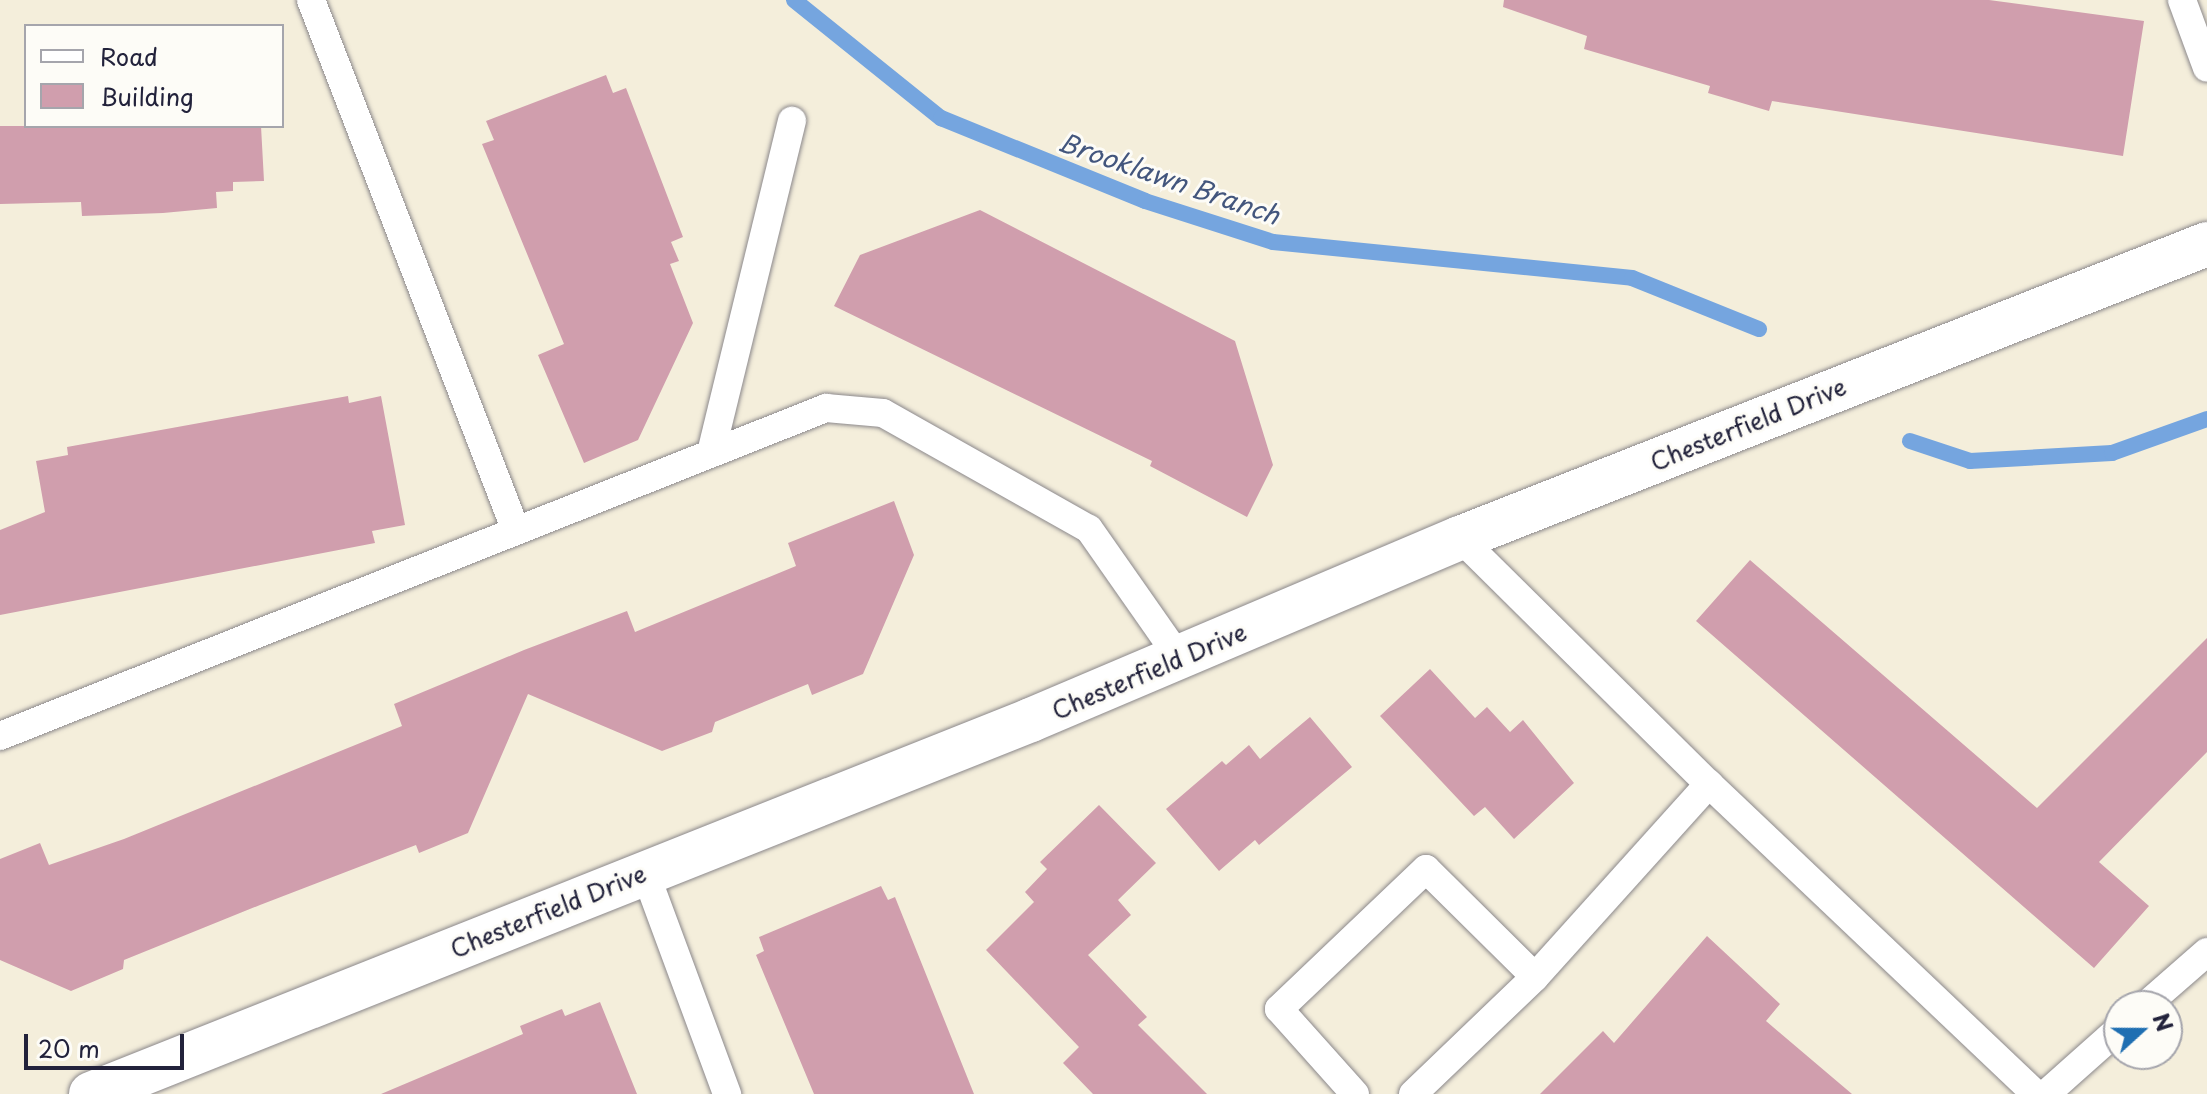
<!DOCTYPE html>
<html>
<head>
<meta charset="utf-8">
<style>
	body { margin:0 }
	#map { position:relative; width:2207px; height:1094px; overflow:hidden; background:#f4eedb; font-family:"Playpen Sans",sans-serif }
	div>[style] { position:absolute }
	[style*='--x'] { left:calc(var(--x)*1px); top:calc(var(--y)*1px); width:calc(var(--w)*1px); rotate:calc(var(--a)*1deg) }
	.stream>* { height:16px; margin:-8px; padding:0 8px; transform-origin:8px; border-radius:8px; background:#75a5df }
	.building>* { inset:0; background:#d09ead }
	.roads { filter:drop-shadow(0 0 2px #8b888b) drop-shadow(0 0 2px #8b888b) }
	.service>* { height:28px; margin:-14px; padding:0 14px; transform-origin:14px; border-radius:14px; background:#fff }
	.tertiary>* { height:44px; margin:-22px; padding:0 22px; transform-origin:22px; border-radius:22px; background:#fff }
	span { translate:-50% -50%; white-space:nowrap; text-align:center; line-height:1.15; -webkit-text-stroke:6px #fdfcf7; paint-order:stroke }
	.street-label { font-size:24px; color:#22223b }
	.water-label { font-size:26px; color:#43567d; font-style:italic }
	.legend { position:absolute; left:24px; top:24px; width:260px; height:104px; box-sizing:border-box; background:#fdfcf7; border:2px solid #a5a5ac; margin:0; padding:10px 14px; list-style:none; font-size:24px; color:#22223b }
	.legend li { display:flex; align-items:center; gap:16px; height:40px }
	.legend b { width:40px; border:2px solid #a5a5ac }
	.north { position:absolute; left:2103px; top:990px; width:80px; height:80px; box-sizing:border-box; background:#fdfcf7; border:2px solid #a5a5ac; border-radius:50%; rotate:69deg; font-size:22px; font-weight:700; line-height:32px; text-align:center; color:#22223b }
	.north::after { content:''; display:block; margin:auto; width:28px; height:36px; background:#1f6fb2; clip-path:polygon(50% 0,100% 100%,50% 72%,0 100%) }
	.scale { position:absolute; left:24px; top:1034px; width:160px; height:36px; box-sizing:border-box; border:4px solid #22223b; border-top:0; padding-left:10px; font-size:24px; line-height:28px; white-space:nowrap; color:#22223b; -webkit-text-stroke:6px #fdfcf7; paint-order:stroke }
</style>
</head>
<body>
<div id="map">
	<div class="stream">
		<i style="--x:794;--y:0;--w:189;--a:38.8"></i>
		<i style="--x:941;--y:118;--w:220;--a:22.1"></i>
		<i style="--x:1145;--y:201;--w:134;--a:17.8"></i>
		<i style="--x:1273;--y:242;--w:361;--a:5.7"></i>
		<i style="--x:1632;--y:278;--w:137;--a:21.9"></i>
		<i style="--x:1910;--y:441;--w:63;--a:18.4"></i>
		<i style="--x:1970;--y:461;--w:142;--a:-3.2"></i>
		<i style="--x:2112;--y:453;--w:101;--a:-19.7"></i>
	</div>
	<div class="building">
		<i style="clip-path:polygon(1504px 0,1989px 0,2144px 21px,2123px 156px,1772px 101px,1769px 111px,1708px 93px,1710px 86px,1584px 49px,1587px 36px,1503px 7px)"></i>
		<i style="clip-path:polygon(606px 75px,613px 93px,626px 88px,683px 237px,671px 242px,679px 261px,670px 264px,693px 323px,638px 440px,584px 463px,538px 355px,564px 344px,482px 144px,494px 140px,486px 121px)"></i>
		<i style="clip-path:polygon(0 126px,261px 126px,264px 181px,233px 182px,233px 191px,216px 192px,217px 208px,163px 213px,82px 216px,81px 202px,0 204px)"></i>
		<i style="clip-path:polygon(980px 210px,1235px 341px,1273px 465px,1247px 517px,1150px 466px,1152px 461px,834px 306px,860px 255px)"></i>
		<i style="clip-path:polygon(348px 396px,349px 403px,381px 396px,405px 525px,372px 531px,375px 543px,0 615px,0 530px,45px 512px,36px 461px,68px 455px,67px 447px)"></i>
		<i style="clip-path:polygon(894px 501px,914px 555px,863px 674px,812px 695px,808px 684px,715px 722px,712px 732px,662px 751px,528px 694px,468px 833px,419px 853px,416px 845px,260px 905px,124px 960px,123px 969px,71px 991px,0 960px,0 859px,40px 843px,49px 865px,124px 839px,402px 726px,394px 704px,524px 650px,627px 611px,635px 632px,796px 566px,788px 543px)"></i>
		<i style="clip-path:polygon(1750px 560px,2037px 808px,2207px 638px,2207px 752px,2099px 862px,2149px 906px,2094px 968px,1696px 621px)"></i>
		<i style="clip-path:polygon(1430px 669px,1475px 718px,1487px 707px,1510px 732px,1523px 720px,1574px 783px,1514px 839px,1485px 807px,1474px 816px,1380px 716px)"></i>
		<i style="clip-path:polygon(1310px 717px,1352px 767px,1259px 845px,1255px 840px,1219px 871px,1166px 809px,1222px 761px,1226px 765px,1249px 745px,1260px 759px)"></i>
		<i style="clip-path:polygon(1099px 805px,1156px 863px,1118px 900px,1131px 915px,1088px 955px,1147px 1017px,1138px 1025px,1207px 1094px,1093px 1094px,1063px 1063px,1079px 1047px,986px 950px,1034px 902px,1025px 892px,1047px 869px,1040px 862px)"></i>
		<i style="clip-path:polygon(881px 886px,888px 900px,895px 897px,974px 1094px,814px 1094px,756px 955px,764px 951px,759px 937px)"></i>
		<i style="clip-path:polygon(1707px 936px,1780px 1004px,1766px 1021px,1852px 1094px,1540px 1094px,1603px 1031px,1614px 1043px)"></i>
		<i style="clip-path:polygon(600px 1002px,637px 1094px,381px 1094px,523px 1034px,520px 1026px,562px 1009px,565px 1016px)"></i>
	</div>
	<div class="roads">
		<div class="service">
			<i style="--x:311;--y:0;--w:569;--a:68.89"></i>
			<i style="--x:2182;--y:0;--w:72;--a:69.8"></i>
			<i style="--x:711;--y:453;--w:342;--a:-76.3"></i>
			<i style="--x:1460;--y:538;--w:350;--a:44.7"></i>
			<i style="--x:1709;--y:784;--w:451;--a:43.5"></i>
			<i style="--x:0;--y:736;--w:889;--a:-21.66"></i>
			<i style="--x:826;--y:408;--w:57;--a:5"></i>
			<i style="--x:883;--y:413;--w:236;--a:29.4"></i>
			<i style="--x:1089;--y:529;--w:159;--a:55"></i>
			<i style="--x:645;--y:872;--w:237;--a:69.7"></i>
			<i style="--x:2145;--y:1006;--w:82;--a:-41.1"></i>
			<i style="--x:1355;--y:1094;--w:114;--a:-131.8"></i>
			<i style="--x:1279;--y:1009;--w:203;--a:-43.6"></i>
			<i style="--x:1426;--y:869;--w:153;--a:44.7"></i>
			<i style="--x:1413;--y:1094;--w:169;--a:-43.8"></i>
			<i style="--x:1535;--y:977;--w:260;--a:-48"></i>
			<i style="--x:2046;--y:1094;--w:98;--a:-41.7"></i>
		</div>
		<div class="tertiary">
			<i style="--x:91;--y:1094;--w:1012;--a:-21.7"></i>
			<i style="--x:1031;--y:720;--w:466;--a:-23"></i>
			<i style="--x:1460;--y:538;--w:803;--a:-21.48"></i>
		</div>
	</div>
	<div class="street-label">
		<span style="left:1748px;top:424px;rotate:-22deg">Chesterfield Drive</span>
		<span style="left:1149px;top:671px;rotate:-23deg">Chesterfield Drive</span>
		<span style="left:548px;top:911px;rotate:-22deg">Chesterfield Drive</span>
	</div>
	<div class="water-label">
		<span style="left:1169px;top:178px;rotate:19deg">Brooklawn Branch</span>
	</div>
	<ul class="legend">
	<li><b style="height:10px;background:#fff"></b>Road</li>
	<li><b style="height:22px;background:#d09ead"></b>Building</li>
	</ul>
	<div class="north">N</div>
	<div class="scale">20 m</div>
</div>
</body>
</html>
